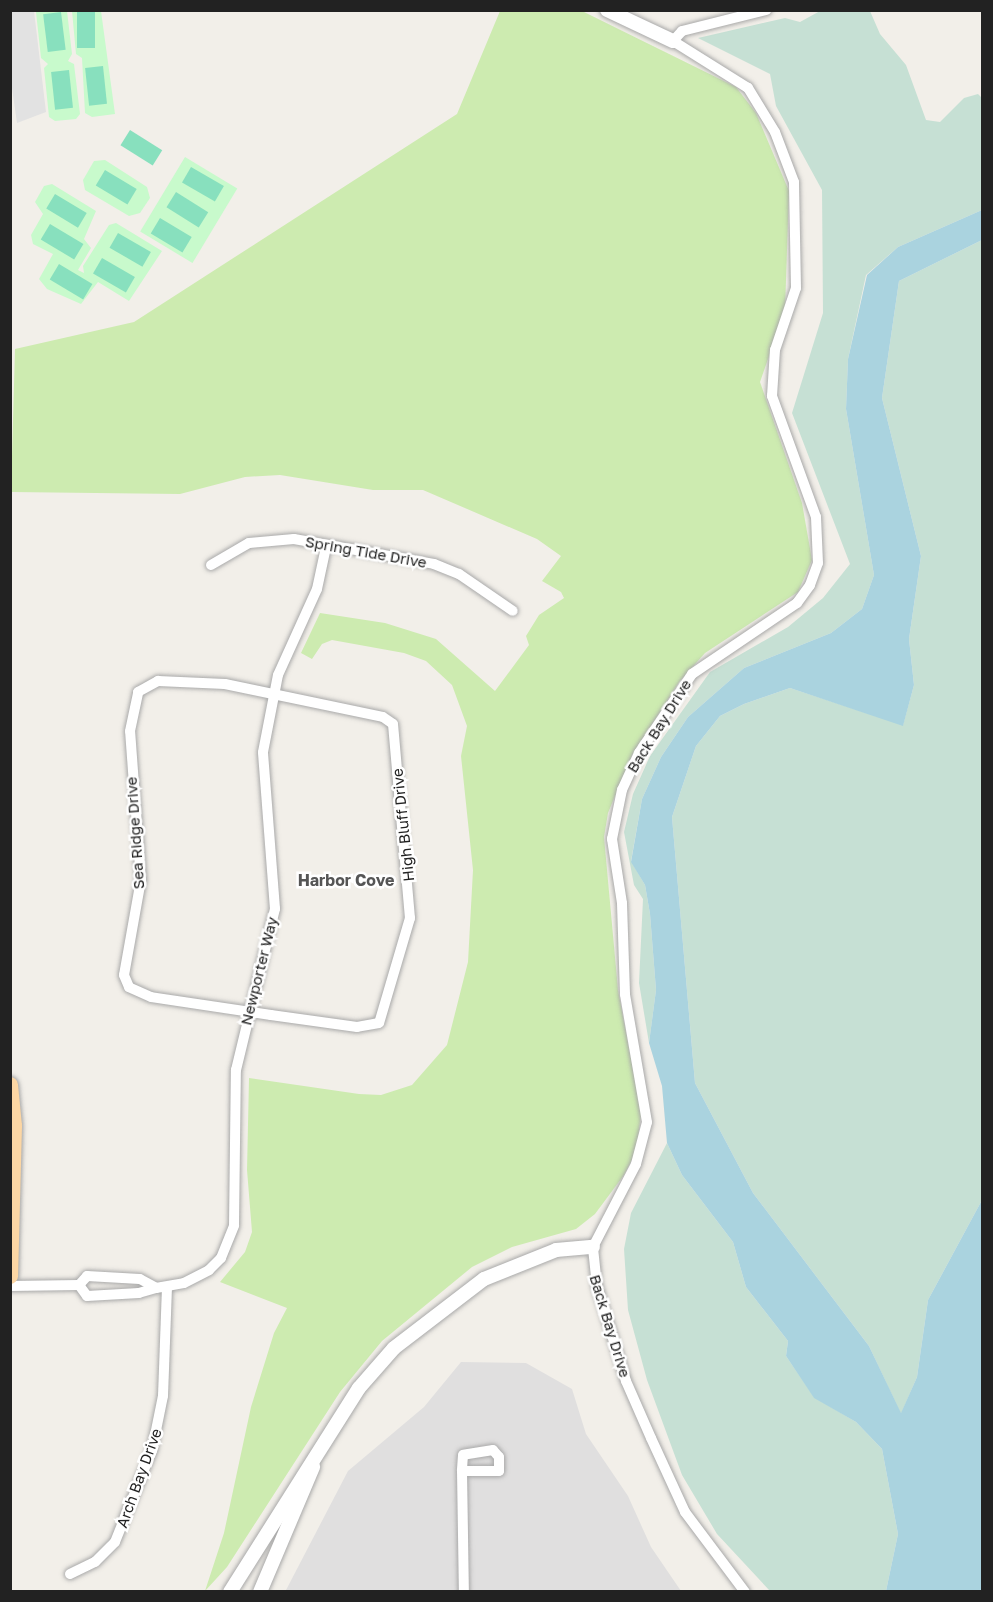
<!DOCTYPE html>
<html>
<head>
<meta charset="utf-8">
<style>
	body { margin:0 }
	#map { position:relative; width:993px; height:1602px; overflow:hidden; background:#f2efe9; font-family:"Golos Text",sans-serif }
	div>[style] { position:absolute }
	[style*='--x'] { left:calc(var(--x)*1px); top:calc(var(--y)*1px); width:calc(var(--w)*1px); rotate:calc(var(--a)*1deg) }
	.residential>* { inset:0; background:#e0dfdf }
	.grass>* { inset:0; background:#cdebb0 }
	.wetland>* { inset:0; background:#c6e0d4 }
	.park>* { inset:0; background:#c8facc; transform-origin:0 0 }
	.pitch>* { inset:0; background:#88e0be; transform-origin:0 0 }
	.parking>* { inset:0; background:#e2e2e2 }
	.water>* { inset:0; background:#aad3df }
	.roads { filter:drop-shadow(0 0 2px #a9a9a9) drop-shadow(0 0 2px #a9a9a9) }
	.minor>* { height:10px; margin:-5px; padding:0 5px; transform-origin:5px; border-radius:5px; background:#fff }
	.tertiary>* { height:14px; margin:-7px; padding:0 7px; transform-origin:7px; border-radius:7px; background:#fff }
	.primary>* { height:16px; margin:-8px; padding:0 8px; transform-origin:8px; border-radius:8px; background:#fcd6a4 }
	span { translate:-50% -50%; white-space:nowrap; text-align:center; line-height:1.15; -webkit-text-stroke:5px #fff; paint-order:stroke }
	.street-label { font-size:15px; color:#222 }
	.neighbourhood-label { font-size:16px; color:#555; font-weight:700 }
	.frame { position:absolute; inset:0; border:12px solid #222; pointer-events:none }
</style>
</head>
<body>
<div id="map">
	<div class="residential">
		<i style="clip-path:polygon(461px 1362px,526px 1363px,572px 1389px,586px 1434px,628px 1496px,651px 1547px,681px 1591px,285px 1592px,348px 1471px,424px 1407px)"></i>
	</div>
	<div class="grass">
		<i style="clip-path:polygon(500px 11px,582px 11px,736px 87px,756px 113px,789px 191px,785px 310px,760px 382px,802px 503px,812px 560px,798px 592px,705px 653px,679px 682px,631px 757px,608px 813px,604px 837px,618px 990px,641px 1112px,637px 1150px,624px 1175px,595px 1214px,576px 1229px,512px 1247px,472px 1267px,382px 1341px,340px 1392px,227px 1567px,205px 1591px,224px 1533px,251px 1407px,274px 1333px,287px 1308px,220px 1282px,245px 1252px,252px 1232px,247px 1170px,249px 1078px,359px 1094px,381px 1095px,412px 1085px,447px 1045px,468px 962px,473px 870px,461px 756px,467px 726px,452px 685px,426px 661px,404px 653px,332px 640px,322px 644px,312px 659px,301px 653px,320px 613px,385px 623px,436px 639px,495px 691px,529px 645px,526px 636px,539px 615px,564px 598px,561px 592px,542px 581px,561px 556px,537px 539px,423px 490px,373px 490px,280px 475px,245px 477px,180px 494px,11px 492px,15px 349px,134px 322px,457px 114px)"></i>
	</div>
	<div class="wetland">
		<i style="clip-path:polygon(820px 11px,870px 11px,880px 34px,906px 65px,926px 120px,940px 122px,964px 98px,978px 94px,982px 98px,982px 210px,898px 247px,866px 275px,848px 359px,846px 409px,874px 575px,862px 609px,831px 633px,744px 668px,688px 717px,661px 757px,642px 799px,631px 861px,645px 885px,650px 914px,656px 990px,649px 1043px,639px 983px,643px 899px,634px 885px,624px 832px,633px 794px,650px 756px,710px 672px,788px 627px,823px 598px,850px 564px,792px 413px,823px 313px,822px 190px,776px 106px,770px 74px,698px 38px,785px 18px,800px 22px)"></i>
		<i style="clip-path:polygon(982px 240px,982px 1200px,928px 1300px,917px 1377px,901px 1414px,869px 1346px,753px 1193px,695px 1083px,672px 817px,696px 746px,720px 716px,744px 704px,790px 688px,903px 725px,914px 685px,909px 639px,921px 556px,882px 398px,899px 281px)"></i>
		<i style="clip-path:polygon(667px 1143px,682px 1175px,733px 1242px,746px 1287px,788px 1341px,786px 1356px,814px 1397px,856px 1422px,882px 1449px,898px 1534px,886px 1591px,770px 1591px,717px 1534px,682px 1475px,647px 1380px,628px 1310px,624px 1249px,631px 1213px)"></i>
	</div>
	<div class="park">
		<i style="clip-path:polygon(67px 11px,72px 54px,68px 61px,74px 64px,80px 114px,76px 119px,55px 121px,49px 117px,44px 68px,48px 64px,41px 58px,36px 12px)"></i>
		<i style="clip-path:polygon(72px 11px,101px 11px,115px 114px,92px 117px,85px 113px,82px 58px,76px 54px)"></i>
		<i style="left:185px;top:157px;width:61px;height:87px;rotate:31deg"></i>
		<i style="clip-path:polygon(105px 160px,147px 187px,150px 198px,140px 213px,129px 216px,85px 190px,83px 180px,94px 161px)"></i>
		<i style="clip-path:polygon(52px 184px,96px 211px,84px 239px,91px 248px,78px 270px,84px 273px,83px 266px,109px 225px,116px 223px,162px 251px,129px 301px,98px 282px,81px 304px,47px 289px,39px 279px,53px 254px,33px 244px,31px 235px,43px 214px,35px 202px,44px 186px)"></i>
	</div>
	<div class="pitch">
		<i style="left:77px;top:11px;width:18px;height:37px"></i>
		<i style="left:61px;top:12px;width:38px;height:18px;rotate:83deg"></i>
		<i style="left:103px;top:66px;width:38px;height:18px;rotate:84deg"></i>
		<i style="left:69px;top:70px;width:38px;height:18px;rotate:84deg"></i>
		<i style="left:130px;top:130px;width:38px;height:18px;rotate:32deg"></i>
		<i style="left:191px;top:167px;width:38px;height:18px;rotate:30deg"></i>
		<i style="left:105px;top:170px;width:37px;height:18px;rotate:31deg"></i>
		<i style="left:176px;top:192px;width:38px;height:18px;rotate:32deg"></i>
		<i style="left:55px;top:194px;width:37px;height:17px;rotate:31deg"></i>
		<i style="left:160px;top:218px;width:37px;height:18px;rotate:31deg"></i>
		<i style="left:50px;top:224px;width:39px;height:18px;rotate:31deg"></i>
		<i style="left:118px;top:233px;width:38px;height:17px;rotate:30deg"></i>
		<i style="left:102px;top:258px;width:38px;height:18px;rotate:30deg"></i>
		<i style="left:59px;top:264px;width:39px;height:18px;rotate:31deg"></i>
	</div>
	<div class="parking">
		<i style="clip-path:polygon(10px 11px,34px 11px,46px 112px,17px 123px,10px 74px)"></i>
	</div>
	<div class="water">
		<i style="clip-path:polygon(982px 210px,982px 240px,899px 281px,882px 398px,921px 556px,909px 639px,914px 685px,903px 726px,790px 688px,744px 704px,720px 716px,696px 746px,672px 817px,695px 1083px,753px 1193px,869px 1346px,901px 1413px,917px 1377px,928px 1300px,982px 1200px,982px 1591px,886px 1591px,898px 1534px,882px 1449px,856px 1422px,814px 1398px,786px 1356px,788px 1341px,746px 1287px,733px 1242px,682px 1175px,667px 1143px,662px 1086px,649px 1043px,656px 990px,650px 914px,645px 885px,631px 862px,642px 799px,661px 757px,688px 717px,744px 668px,831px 633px,862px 609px,874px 575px,846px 409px,848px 359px,867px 275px,898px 247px)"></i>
	</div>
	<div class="roads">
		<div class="minor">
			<i style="--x:211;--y:565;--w:44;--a:-30.1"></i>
			<i style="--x:249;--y:543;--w:45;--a:-5.1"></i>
			<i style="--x:294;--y:539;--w:142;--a:10.1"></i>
			<i style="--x:434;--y:564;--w:27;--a:22"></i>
			<i style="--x:459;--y:574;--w:65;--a:34.4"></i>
			<i style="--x:158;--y:681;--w:67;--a:2.6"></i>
			<i style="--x:225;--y:684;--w:161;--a:11.8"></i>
			<i style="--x:383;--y:717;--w:12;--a:35"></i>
			<i style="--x:393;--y:724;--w:195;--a:85"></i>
			<i style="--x:410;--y:918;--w:109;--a:106.4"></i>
			<i style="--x:379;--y:1023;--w:22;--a:170"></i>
			<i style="--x:357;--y:1027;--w:87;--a:-172.1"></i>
			<i style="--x:271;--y:1015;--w:121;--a:-171.5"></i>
			<i style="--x:151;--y:997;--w:24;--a:-156"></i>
			<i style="--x:129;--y:987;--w:13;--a:-113"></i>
			<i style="--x:124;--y:975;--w:97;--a:-79.9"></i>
			<i style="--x:141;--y:880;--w:149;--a:-94.2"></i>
			<i style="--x:130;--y:731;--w:40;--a:-78"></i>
			<i style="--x:138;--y:692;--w:23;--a:-29"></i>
			<i style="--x:87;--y:1276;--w:53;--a:3.2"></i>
			<i style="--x:140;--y:1279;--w:18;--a:29"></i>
			<i style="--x:156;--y:1288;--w:18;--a:164"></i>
			<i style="--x:139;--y:1293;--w:52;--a:176.7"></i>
			<i style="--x:87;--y:1296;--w:14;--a:-126"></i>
			<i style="--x:79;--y:1285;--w:12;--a:-48"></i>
			<i style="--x:10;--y:1286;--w:69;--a:-0.8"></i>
			<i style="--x:156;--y:1288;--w:28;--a:-10"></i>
			<i style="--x:184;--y:1283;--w:28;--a:-27"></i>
			<i style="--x:209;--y:1270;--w:17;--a:-45"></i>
			<i style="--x:221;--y:1258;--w:35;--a:-68"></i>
			<i style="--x:234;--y:1225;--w:155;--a:-89.3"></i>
			<i style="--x:236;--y:1070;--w:166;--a:-76.4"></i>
			<i style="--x:275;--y:909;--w:157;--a:-94.4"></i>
			<i style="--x:263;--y:752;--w:78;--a:-79"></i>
			<i style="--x:278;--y:675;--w:94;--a:-65.6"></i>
			<i style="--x:317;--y:589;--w:43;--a:-77.9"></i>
			<i style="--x:462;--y:1471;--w:37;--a:0"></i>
			<i style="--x:499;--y:1471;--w:14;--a:-90"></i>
			<i style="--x:499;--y:1457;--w:9;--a:-131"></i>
			<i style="--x:493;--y:1450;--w:30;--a:171"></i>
			<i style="--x:463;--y:1455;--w:16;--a:94"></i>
			<i style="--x:462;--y:1471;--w:121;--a:89.1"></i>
			<i style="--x:70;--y:1574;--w:28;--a:-26"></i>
			<i style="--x:95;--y:1562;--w:28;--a:-45"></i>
			<i style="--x:115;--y:1542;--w:99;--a:-68.1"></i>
			<i style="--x:152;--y:1450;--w:55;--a:-78.5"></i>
			<i style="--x:163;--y:1396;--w:109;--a:-87.9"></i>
			<i style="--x:745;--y:1592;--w:100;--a:-126.9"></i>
			<i style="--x:685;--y:1512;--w:81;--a:-114.7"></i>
			<i style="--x:651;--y:1438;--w:62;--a:-113.7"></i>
			<i style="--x:626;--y:1381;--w:99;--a:-107"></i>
			<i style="--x:597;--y:1286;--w:39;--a:-96"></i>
			<i style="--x:593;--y:1247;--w:93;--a:-62.6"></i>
			<i style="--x:636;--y:1164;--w:43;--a:-75.3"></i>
			<i style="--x:647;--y:1122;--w:130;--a:-99.8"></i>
			<i style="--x:625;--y:994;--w:91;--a:-91.9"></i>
			<i style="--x:622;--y:903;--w:65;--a:-98.9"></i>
			<i style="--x:612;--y:839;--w:50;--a:-78.5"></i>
			<i style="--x:622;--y:790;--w:41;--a:-65.3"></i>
			<i style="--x:639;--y:753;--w:95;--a:-56.1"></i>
			<i style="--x:692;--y:674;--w:127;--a:-34.1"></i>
			<i style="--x:797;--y:603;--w:22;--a:-54"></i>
			<i style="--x:810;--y:585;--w:23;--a:-70"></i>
			<i style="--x:818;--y:563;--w:46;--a:-92.5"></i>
			<i style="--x:816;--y:517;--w:129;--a:-110"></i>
			<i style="--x:772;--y:396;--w:46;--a:-86.3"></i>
			<i style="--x:775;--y:350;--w:65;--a:-71.3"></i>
			<i style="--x:796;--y:288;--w:106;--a:-91.1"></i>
			<i style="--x:794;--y:182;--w:53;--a:-110.8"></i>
			<i style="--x:775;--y:132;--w:52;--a:-121.5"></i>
			<i style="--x:748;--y:88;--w:89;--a:-147.9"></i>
			<i style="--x:673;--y:41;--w:13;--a:-48"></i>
			<i style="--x:682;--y:31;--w:87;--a:-14"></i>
		</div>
		<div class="tertiary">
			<i style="--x:607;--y:10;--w:73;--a:25.2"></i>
			<i style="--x:230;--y:1592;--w:241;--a:-57.7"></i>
			<i style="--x:359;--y:1388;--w:53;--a:-48.8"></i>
			<i style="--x:394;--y:1348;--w:113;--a:-37.5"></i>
			<i style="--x:484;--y:1279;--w:78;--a:-21.9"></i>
			<i style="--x:556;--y:1250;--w:37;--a:-5"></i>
			<i style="--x:260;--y:1592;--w:136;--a:-67"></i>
		</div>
		<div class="primary">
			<i style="--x:10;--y:1085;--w:41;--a:84.4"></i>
			<i style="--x:14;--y:1126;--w:150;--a:91.5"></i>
		</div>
	</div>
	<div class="street-label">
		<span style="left:366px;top:552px;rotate:10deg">Spring Tide Drive</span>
		<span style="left:659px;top:726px;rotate:-58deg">Back Bay Drive</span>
		<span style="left:403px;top:825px;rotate:-96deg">High Bluff Drive</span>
		<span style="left:135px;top:833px;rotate:-94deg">Sea Ridge Drive</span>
		<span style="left:259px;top:971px;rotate:-76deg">Newporter Way</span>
		<span style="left:610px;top:1326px;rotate:73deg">Back Bay Drive</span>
		<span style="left:139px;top:1478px;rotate:-70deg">Arch Bay Drive</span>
	</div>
	<div class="neighbourhood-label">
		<span style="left:346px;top:880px">Harbor Cove</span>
	</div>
	<div class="frame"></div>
</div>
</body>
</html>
